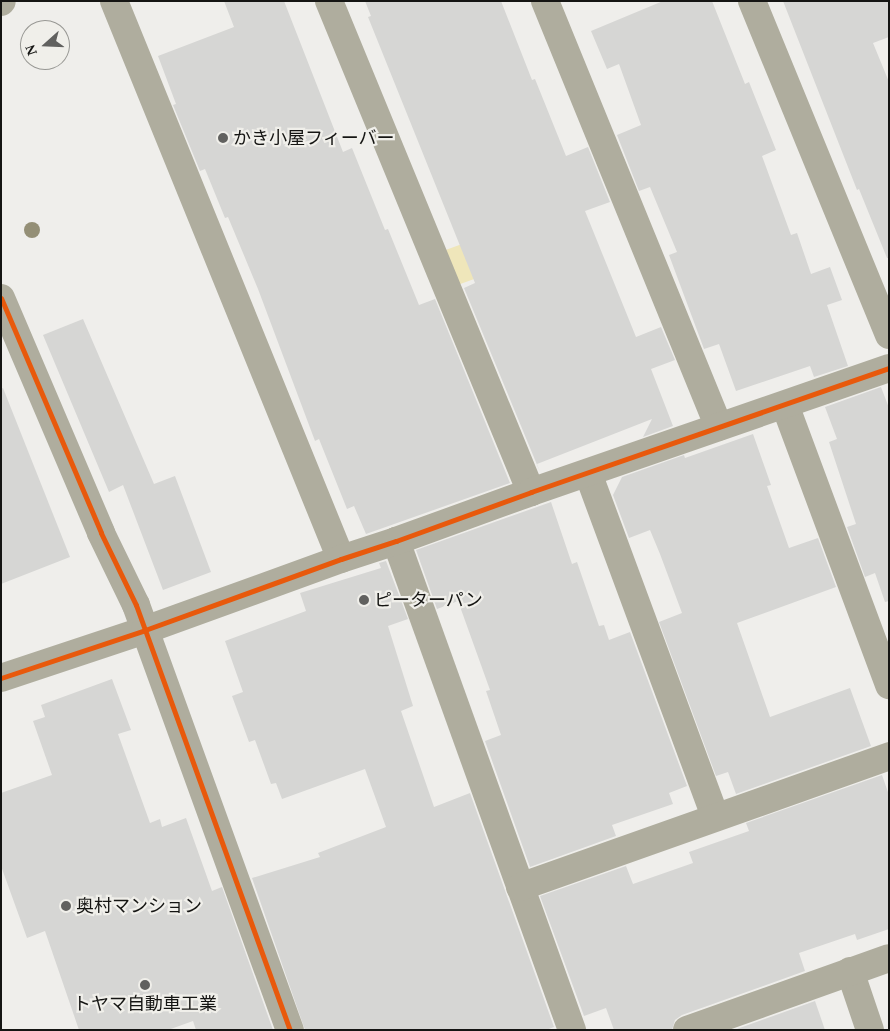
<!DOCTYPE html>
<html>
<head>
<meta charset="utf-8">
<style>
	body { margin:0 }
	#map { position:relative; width:890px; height:1031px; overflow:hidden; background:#efeeeb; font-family:"Times New Roman","Noto Sans JP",serif }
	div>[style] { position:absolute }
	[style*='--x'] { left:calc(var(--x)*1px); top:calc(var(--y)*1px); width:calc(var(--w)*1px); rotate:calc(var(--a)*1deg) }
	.green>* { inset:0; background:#efe6ba; transform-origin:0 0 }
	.building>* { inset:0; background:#d6d6d4 }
	.minor>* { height:28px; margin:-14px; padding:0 14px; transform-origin:14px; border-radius:14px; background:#afad9e }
	.cycleway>* { height:5px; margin:-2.5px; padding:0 2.5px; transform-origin:2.5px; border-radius:2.5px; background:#e8590c }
	.trees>* { width:16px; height:16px; margin:-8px; border-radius:50%; background:#948f76 }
	.dots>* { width:14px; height:14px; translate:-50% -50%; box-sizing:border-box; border:2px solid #f0efea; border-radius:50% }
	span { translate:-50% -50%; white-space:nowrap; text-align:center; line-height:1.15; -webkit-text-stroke:4.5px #f0efea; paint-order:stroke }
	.poi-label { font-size:18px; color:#151513 }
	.left { translate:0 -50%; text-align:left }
	.frame { position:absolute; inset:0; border:2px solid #151513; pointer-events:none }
	.north { position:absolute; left:20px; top:20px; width:50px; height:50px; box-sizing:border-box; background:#f0efea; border:1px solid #989894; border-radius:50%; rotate:250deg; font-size:14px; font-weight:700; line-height:20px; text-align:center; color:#151513 }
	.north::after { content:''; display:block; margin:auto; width:18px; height:22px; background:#61615f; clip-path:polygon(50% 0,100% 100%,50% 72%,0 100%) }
</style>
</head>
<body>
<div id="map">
	<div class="green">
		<i style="left:517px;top:224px;width:37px;height:76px;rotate:70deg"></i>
	</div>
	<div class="building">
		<i style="clip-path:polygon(224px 1px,284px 1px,343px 152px,352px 148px,385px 230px,388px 229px,419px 305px,435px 299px,510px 483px,366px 534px,354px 506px,347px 509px,319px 439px,315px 441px,258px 289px,228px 217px,225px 218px,205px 169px,200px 171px,173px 105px,176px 104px,158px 56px,234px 27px)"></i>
		<i style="clip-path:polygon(365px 1px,501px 1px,532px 80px,535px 79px,566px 156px,588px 147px,610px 202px,585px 211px,636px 337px,661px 327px,675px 360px,651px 369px,673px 426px,643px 437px,652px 419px,537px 464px,540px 472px,464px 288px,475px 283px,368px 17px,371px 16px)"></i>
		<i style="clip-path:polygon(663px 1px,712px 1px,745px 84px,749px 82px,776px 150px,762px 156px,791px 235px,797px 233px,811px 274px,830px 267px,842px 300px,827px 305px,848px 366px,814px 377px,810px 366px,736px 391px,719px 344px,704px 349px,669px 255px,677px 252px,650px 187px,639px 191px,617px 135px,641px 125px,619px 64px,607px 69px,591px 31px)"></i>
		<i style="clip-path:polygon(783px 1px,889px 1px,889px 37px,873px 43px,889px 82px,889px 258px,887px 258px,859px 189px,857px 190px)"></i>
		<i style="clip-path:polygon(83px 319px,154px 484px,175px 476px,211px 572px,163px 590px,123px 485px,109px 492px,43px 335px)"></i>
		<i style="clip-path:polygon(881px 387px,889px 408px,889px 601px,885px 602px,875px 573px,865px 577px,847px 527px,856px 524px,829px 442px,837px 439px,825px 407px)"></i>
		<i style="clip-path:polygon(3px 388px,70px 557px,1px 584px,1px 389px)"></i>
		<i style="clip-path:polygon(753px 434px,771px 485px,767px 486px,789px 548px,818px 538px,836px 587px,737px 623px,770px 717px,850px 688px,871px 746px,736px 794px,728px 772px,716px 776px,659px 622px,682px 613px,660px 554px,650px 530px,629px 538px,613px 495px,622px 477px,684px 455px,685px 458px)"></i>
		<i style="clip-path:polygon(551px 502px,572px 564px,577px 562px,599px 626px,604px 625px,609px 640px,630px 632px,687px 786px,669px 793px,673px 804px,612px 825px,616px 836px,530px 867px,485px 741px,501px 735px,486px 691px,490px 690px,458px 601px,437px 609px,416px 550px)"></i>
		<i style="clip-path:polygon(386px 561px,408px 619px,388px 626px,413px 706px,401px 711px,434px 807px,470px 793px,554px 1027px,546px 1030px,305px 1030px,252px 878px,320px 857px,318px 853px,386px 827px,365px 769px,282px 799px,276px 783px,271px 784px,255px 740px,249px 742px,232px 696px,243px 692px,225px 641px,306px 611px,300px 593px,381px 568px,379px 563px)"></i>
		<i style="clip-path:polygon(112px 679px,131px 730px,118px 734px,150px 823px,160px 819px,162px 827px,186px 818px,212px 891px,222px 887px,273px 1030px,196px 1030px,193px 1021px,168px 1030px,79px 1030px,45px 931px,27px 938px,1px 866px,1px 793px,52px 775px,33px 721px,45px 717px,41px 705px)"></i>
		<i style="clip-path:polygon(882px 775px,889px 795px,889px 929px,857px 940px,855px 934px,799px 953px,805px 971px,682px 1015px,675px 1020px,672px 1030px,614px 1030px,606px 1008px,584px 1016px,540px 896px,626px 866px,633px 884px,693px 863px,689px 852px,749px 831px,746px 823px)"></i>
		<i style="clip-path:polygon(815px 1001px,825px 1030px,734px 1030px)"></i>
	</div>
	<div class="minor">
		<i style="--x:114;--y:1;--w:602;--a:67.86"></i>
		<i style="--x:329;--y:1;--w:531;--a:67.64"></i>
		<i style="--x:545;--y:1;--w:460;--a:67.8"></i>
		<i style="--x:752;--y:1;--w:361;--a:67.7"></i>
		<i style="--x:1;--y:2;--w:1;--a:-45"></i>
		<i style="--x:1;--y:298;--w:255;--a:66.9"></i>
		<i style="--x:101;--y:533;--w:80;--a:64.1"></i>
		<i style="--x:136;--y:605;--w:452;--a:70.1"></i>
		<i style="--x:785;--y:405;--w:299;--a:69.6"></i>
		<i style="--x:588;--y:473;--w:367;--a:69.7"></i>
		<i style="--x:396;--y:541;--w:520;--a:70.21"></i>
		<i style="--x:1;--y:678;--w:152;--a:-18.4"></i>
		<i style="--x:145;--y:630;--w:208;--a:-19.9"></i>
		<i style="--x:341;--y:559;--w:58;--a:-18.1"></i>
		<i style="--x:396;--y:541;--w:144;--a:-19.9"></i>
		<i style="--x:531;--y:492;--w:379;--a:-19.1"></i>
		<i style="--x:520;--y:887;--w:392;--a:-19.5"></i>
		<i style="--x:850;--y:971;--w:62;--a:71.3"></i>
		<i style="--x:687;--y:1030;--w:214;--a:-19.6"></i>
	</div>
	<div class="cycleway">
		<i style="--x:1;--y:298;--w:255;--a:66.9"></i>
		<i style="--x:101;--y:533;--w:80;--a:64.1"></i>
		<i style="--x:136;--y:605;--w:452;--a:70.1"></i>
		<i style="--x:1;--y:678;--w:152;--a:-18.4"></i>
		<i style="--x:145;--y:630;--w:208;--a:-19.9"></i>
		<i style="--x:341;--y:559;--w:58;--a:-18.1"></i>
		<i style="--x:396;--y:541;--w:144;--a:-19.9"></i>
		<i style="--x:531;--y:492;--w:379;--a:-19.1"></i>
	</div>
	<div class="trees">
		<i style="left:32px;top:230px"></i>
	</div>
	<div class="dots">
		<i style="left:223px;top:138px;background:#61615f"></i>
		<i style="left:364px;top:600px;background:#61615f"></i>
		<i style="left:66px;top:906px;background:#61615f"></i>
		<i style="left:145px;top:985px;background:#61615f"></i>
	</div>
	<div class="poi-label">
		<span class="left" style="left:233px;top:138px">かき小屋フィーバー</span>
		<span class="left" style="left:374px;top:600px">ピーターパン</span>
		<span class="left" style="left:76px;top:906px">奥村マンション</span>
		<span style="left:145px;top:1004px">トヤマ自動車工業</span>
	</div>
	<div class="frame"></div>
	<div class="north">N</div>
</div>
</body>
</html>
